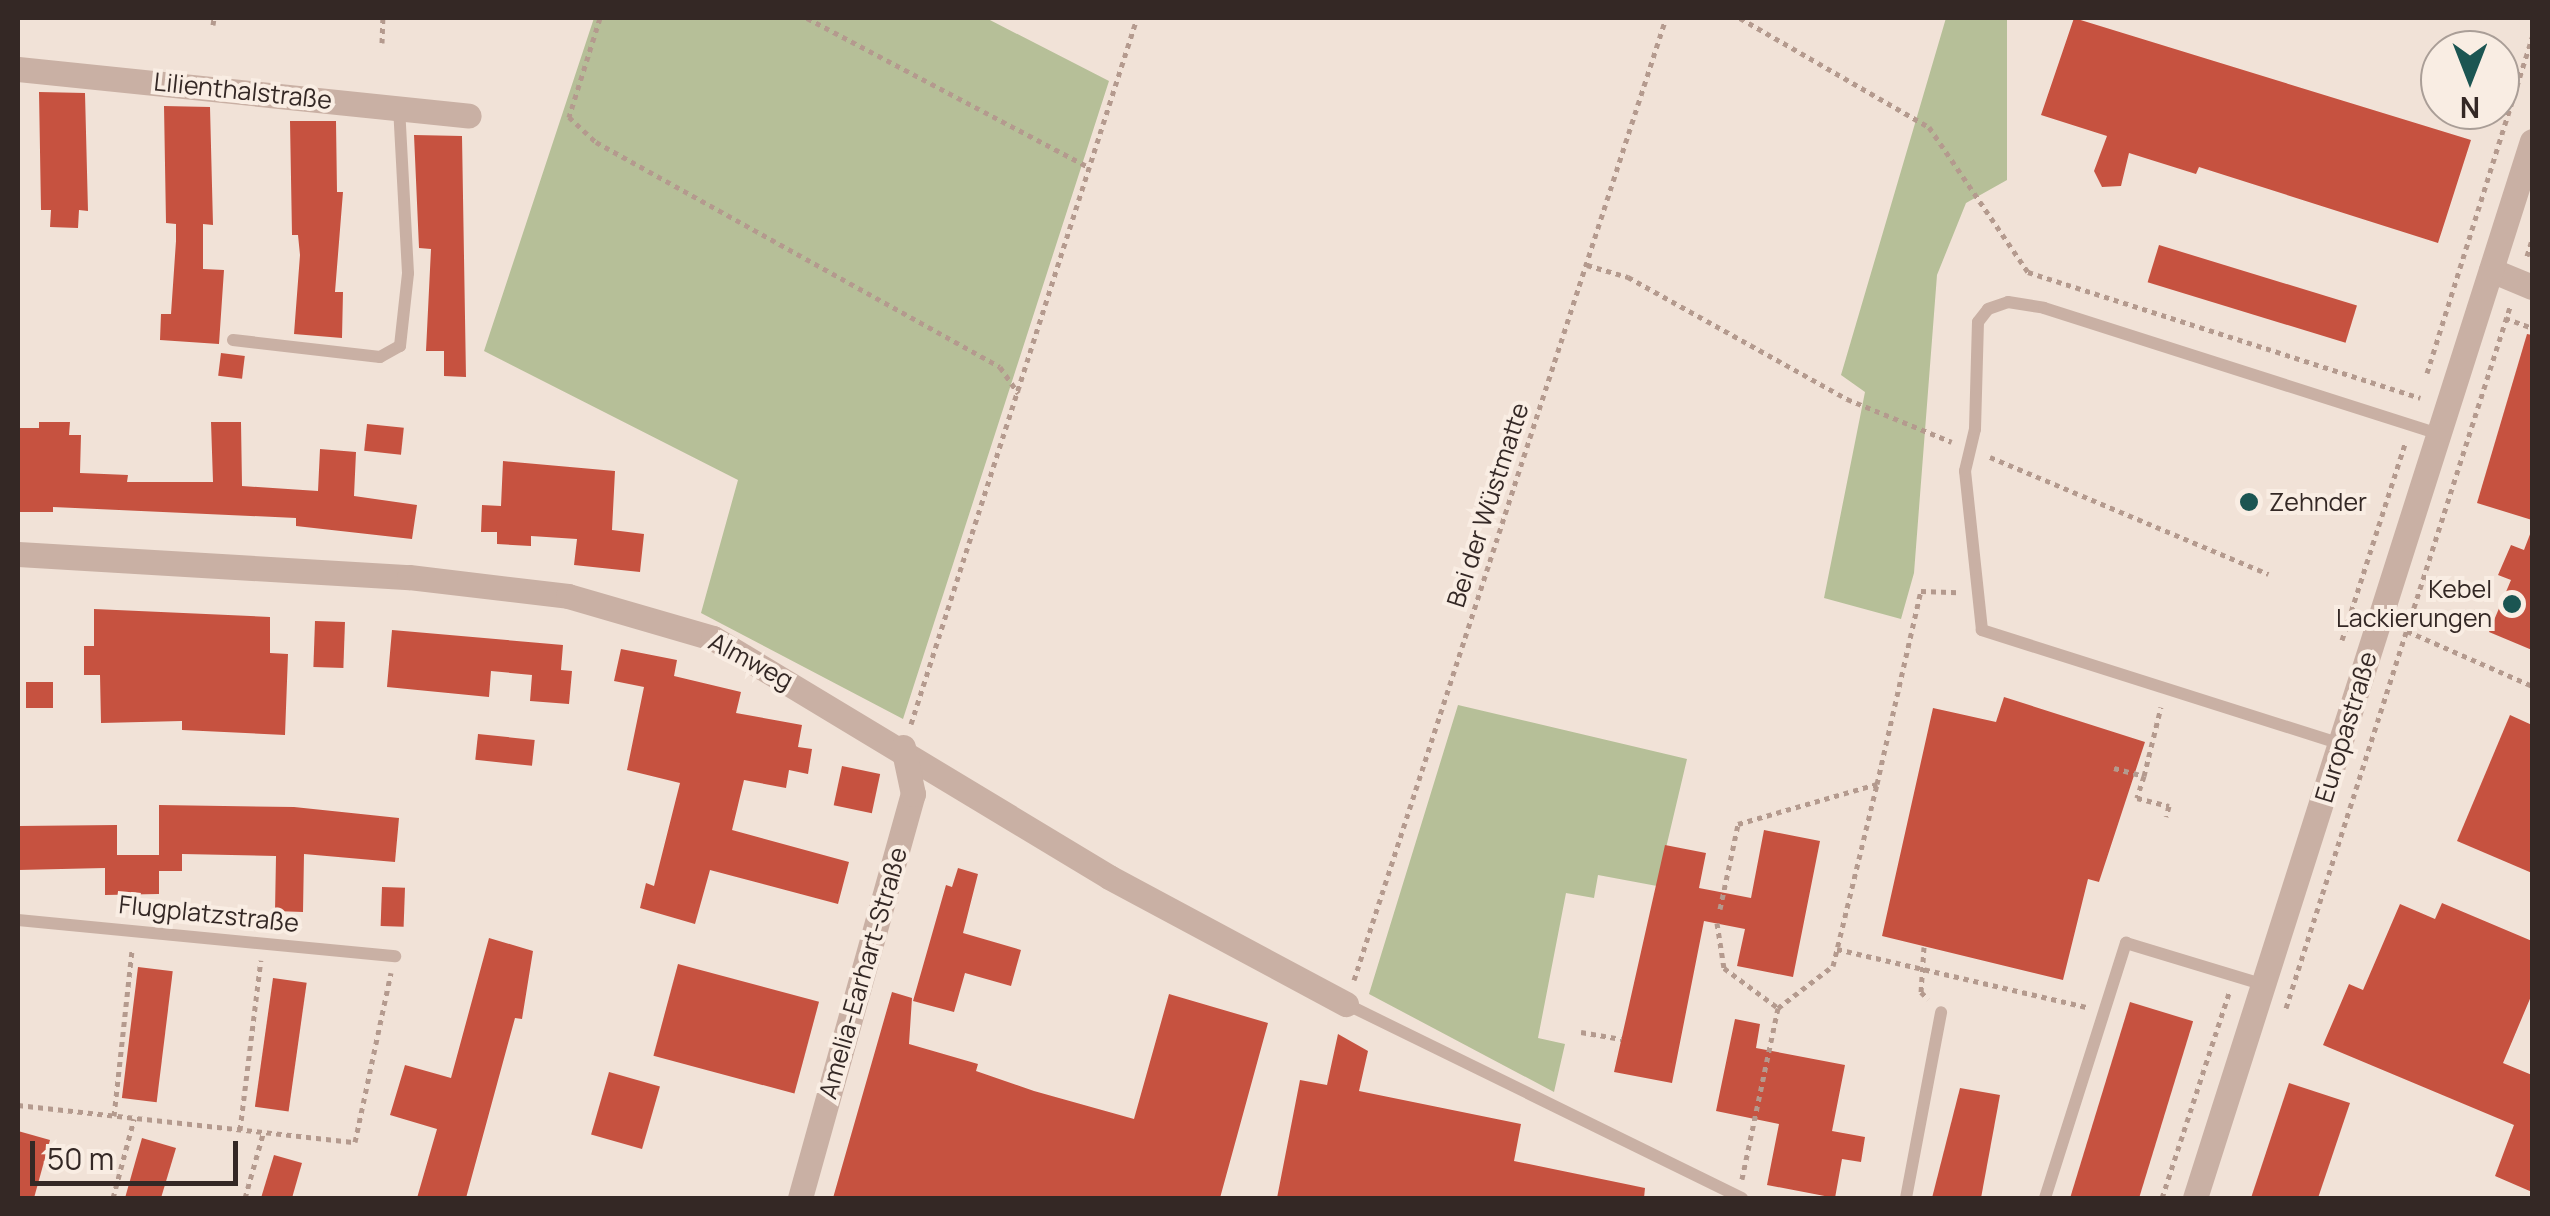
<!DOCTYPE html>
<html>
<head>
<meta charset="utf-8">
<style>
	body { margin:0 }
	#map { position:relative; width:2550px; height:1216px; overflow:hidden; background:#f1e2d7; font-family:Manrope,sans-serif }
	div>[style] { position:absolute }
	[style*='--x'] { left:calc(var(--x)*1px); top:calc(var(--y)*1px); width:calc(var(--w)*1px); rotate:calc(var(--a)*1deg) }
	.green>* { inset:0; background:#b6bf98 }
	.building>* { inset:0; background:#c65240; transform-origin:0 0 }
	.path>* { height:5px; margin-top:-2.5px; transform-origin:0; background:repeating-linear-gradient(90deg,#b49a8e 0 5px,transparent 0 10px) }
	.service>* { height:12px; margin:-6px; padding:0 6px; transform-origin:6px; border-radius:6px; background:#c9b0a4 }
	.minor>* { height:25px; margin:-12.5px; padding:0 12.5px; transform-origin:12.5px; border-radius:12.5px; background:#c9b0a4 }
	.dots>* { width:28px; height:28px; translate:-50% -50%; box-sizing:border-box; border:5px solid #f9ede3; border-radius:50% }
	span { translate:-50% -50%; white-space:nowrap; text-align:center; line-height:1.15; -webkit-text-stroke:8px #f9ede3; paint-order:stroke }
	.street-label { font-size:25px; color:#342825 }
	.poi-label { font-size:25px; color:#342825 }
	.left { translate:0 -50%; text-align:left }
	.right { translate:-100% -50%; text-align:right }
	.frame { position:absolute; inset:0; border:20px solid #342825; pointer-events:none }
	.north { position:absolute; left:2420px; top:30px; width:100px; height:100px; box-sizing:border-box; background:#f9ede3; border:2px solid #aa9e97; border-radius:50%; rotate:180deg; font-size:28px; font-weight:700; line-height:40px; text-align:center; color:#342825 }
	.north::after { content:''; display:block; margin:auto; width:35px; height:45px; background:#1b5552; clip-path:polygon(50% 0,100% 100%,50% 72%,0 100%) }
	.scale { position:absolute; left:30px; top:1141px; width:208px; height:45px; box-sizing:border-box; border:5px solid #342825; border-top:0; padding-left:12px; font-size:30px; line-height:35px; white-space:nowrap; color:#342825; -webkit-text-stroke:8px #f9ede3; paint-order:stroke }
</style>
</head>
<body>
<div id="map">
	<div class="green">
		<i style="clip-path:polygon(594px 18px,986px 18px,1109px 81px,903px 719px,701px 613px,738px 480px,484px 351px)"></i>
		<i style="clip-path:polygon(1946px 18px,2007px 18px,2007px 180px,1966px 203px,1937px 275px,1914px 573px,1901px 619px,1824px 598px,1865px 392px,1841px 375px)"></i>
		<i style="clip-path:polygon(1458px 705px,1687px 759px,1657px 886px,1598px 875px,1594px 898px,1566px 893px,1538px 1038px,1565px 1044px,1554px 1092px,1369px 994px)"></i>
	</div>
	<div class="building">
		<i style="clip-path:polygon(2074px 18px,2471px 140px,2438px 243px,2199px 167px,2196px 174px,2129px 153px,2121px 186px,2102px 187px,2094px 171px,2107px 136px,2041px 115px)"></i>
		<i style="clip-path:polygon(39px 92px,85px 93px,88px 211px,79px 210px,78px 228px,50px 227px,51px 210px,41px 210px)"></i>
		<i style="clip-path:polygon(164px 106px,210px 107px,213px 225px,203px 224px,203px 269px,224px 270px,219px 344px,160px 340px,161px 314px,171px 314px,176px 241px,176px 224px,166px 223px)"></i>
		<i style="clip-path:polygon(290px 121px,336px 121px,337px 192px,343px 192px,335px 292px,343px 292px,342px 338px,294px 334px,300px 255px,298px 235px,292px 235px)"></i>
		<i style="clip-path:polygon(414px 135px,462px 136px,466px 377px,444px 376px,444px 351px,426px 351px,431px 249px,419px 248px)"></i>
		<i style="left:2159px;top:245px;width:207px;height:39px;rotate:17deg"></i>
		<i style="clip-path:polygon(2527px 334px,2532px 335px,2532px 520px,2477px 503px)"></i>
		<i style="left:221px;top:353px;width:24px;height:23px;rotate:7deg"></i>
		<i style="clip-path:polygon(39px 422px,70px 422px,69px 435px,81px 435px,80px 473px,128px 475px,127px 482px,213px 482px,211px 422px,241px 422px,242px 486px,318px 491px,320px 449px,356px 452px,354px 496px,417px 505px,412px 539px,296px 526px,296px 518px,53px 507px,53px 512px,18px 512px,18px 428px,39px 428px)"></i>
		<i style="left:367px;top:424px;width:37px;height:27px;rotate:6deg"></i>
		<i style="clip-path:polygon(503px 461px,615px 471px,612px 530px,644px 534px,640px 572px,574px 565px,577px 539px,531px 536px,531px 546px,497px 544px,497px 532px,481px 532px,482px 505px,501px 506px)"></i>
		<i style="clip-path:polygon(2532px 529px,2532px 650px,2489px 632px,2511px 580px,2498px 575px,2511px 545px,2524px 550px)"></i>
		<i style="clip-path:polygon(94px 609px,270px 617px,270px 653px,288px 654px,285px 735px,182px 730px,182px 721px,101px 723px,100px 675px,84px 675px,84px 646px,94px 646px)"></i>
		<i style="left:315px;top:621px;width:30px;height:46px;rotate:2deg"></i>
		<i style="clip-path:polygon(392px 630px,563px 645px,561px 670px,572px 671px,569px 704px,530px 701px,532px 675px,491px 671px,489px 697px,387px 687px)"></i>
		<i style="clip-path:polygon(621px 649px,677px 660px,674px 676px,741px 692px,736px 713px,802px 725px,798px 747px,812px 749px,808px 774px,789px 770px,786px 788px,744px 780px,732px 830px,849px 862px,838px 904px,710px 870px,695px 924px,640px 908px,646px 883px,654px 886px,680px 783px,627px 770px,644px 687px,614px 681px)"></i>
		<i style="left:26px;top:682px;width:27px;height:26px"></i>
		<i style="clip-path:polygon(2004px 697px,2145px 742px,2099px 882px,2088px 879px,2063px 980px,1882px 936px,1933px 708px,1996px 722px)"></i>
		<i style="clip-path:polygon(2510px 715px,2532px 725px,2532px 873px,2457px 841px)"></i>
		<i style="left:478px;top:734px;width:57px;height:26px;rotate:6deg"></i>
		<i style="left:842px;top:766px;width:39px;height:40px;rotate:12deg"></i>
		<i style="clip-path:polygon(159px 805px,294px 807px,399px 818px,395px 862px,304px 854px,303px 912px,275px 911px,276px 856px,182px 854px,182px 871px,159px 871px,159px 894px,105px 895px,105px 868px,18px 870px,18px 826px,117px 825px,117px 855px,159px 855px)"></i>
		<i style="clip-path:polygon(1764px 830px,1820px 841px,1793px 977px,1737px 966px,1745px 929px,1704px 921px,1672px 1083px,1614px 1072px,1665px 845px,1706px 853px,1699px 888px,1751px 898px)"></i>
		<i style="clip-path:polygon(958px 868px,978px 874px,963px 933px,1021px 950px,1011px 986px,965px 973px,954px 1012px,913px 1001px,946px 885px,952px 887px)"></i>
		<i style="left:382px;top:887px;width:23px;height:39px;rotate:2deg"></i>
		<i style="clip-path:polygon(2442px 903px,2532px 941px,2532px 994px,2503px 1063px,2532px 1075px,2532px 1192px,2495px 1176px,2514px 1125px,2323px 1045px,2349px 984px,2363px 990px,2400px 904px,2435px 919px)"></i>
		<i style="clip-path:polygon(489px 938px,533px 951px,522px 1019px,515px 1018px,466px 1198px,417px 1198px,437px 1129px,390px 1115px,405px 1065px,451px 1078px)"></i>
		<i style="left:678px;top:964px;width:146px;height:95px;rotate:15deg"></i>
		<i style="left:138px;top:967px;width:35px;height:132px;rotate:7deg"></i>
		<i style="left:273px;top:978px;width:34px;height:130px;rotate:8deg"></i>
		<i style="clip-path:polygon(892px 992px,912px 998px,909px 1044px,978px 1064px,976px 1071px,1034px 1091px,1134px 1119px,1169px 994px,1268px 1023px,1220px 1198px,833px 1198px)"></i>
		<i style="left:2130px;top:1002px;width:66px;height:206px;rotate:17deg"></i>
		<i style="clip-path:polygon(1735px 1019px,1760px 1024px,1756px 1048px,1845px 1065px,1832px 1131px,1865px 1137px,1861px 1162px,1842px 1159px,1835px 1198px,1767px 1185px,1779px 1124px,1716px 1111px)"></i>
		<i style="clip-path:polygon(1338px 1034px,1368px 1051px,1359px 1091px,1521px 1124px,1514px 1161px,1645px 1188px,1644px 1198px,1277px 1198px,1300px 1080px,1327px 1085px)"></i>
		<i style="left:609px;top:1072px;width:53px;height:65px;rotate:16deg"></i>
		<i style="clip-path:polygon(2289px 1083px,2350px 1103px,2318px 1198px,2251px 1198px)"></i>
		<i style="clip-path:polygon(1960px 1088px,2000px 1095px,1981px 1198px,1932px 1198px)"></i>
		<i style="clip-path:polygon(18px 1131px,50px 1140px,34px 1198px,18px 1198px)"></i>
		<i style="clip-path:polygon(142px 1138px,176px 1148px,161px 1198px,125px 1198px)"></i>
		<i style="clip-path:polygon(274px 1155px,302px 1163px,292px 1198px,261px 1198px)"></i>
	</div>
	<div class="path">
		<i style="--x:600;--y:18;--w:104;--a:107.4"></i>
		<i style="--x:569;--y:117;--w:37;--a:43"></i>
		<i style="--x:596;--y:142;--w:462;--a:29.1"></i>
		<i style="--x:1000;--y:367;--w:32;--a:55"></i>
		<i style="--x:807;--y:18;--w:320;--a:27.9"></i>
		<i style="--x:1740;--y:18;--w:218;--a:30"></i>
		<i style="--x:1929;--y:127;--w:176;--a:55.7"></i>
		<i style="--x:2028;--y:272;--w:412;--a:17.8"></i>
		<i style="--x:213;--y:25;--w:7;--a:-82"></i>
		<i style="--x:382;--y:43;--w:25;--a:-88"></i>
		<i style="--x:2527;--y:256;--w:17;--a:-73"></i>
		<i style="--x:1587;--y:265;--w:43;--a:16.3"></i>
		<i style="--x:1628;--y:277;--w:251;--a:29.1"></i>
		<i style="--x:1847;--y:399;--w:113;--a:22.3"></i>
		<i style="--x:2505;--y:318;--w:29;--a:20"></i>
		<i style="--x:2427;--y:373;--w:352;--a:-72.6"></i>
		<i style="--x:1990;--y:457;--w:302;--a:22.8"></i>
		<i style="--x:2407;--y:631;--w:137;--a:23.7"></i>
		<i style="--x:2342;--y:640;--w:209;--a:-72.2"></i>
		<i style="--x:911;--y:724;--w:741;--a:-72.25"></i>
		<i style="--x:2114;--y:768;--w:31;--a:15"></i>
		<i style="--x:2144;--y:776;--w:71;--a:-76.2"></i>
		<i style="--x:2144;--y:776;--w:23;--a:108"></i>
		<i style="--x:2137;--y:798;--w:33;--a:14"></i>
		<i style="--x:2169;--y:806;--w:11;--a:105"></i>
		<i style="--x:1720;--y:909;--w:87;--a:-78"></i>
		<i style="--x:1738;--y:824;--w:145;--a:-16.1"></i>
		<i style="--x:1877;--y:784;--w:198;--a:-77.2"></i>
		<i style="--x:1921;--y:591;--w:37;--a:2"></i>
		<i style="--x:1717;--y:923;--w:46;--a:81.2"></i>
		<i style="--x:1724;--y:968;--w:67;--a:36.5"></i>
		<i style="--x:1778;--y:1008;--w:175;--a:101.9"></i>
		<i style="--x:1924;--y:947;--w:45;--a:93.8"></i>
		<i style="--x:1921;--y:992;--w:10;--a:45"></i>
		<i style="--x:1837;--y:949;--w:257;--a:13.1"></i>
		<i style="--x:1354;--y:980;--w:1011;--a:-72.03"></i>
		<i style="--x:1778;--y:1008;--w:69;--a:-37.4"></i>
		<i style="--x:1833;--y:966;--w:187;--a:-76.4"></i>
		<i style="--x:2286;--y:1008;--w:739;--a:-72.28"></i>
		<i style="--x:1581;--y:1032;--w:41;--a:9.9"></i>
		<i style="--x:18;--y:1105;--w:339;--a:6.3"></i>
		<i style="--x:355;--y:1142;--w:173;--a:-78"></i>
		<i style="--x:114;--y:1116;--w:166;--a:-83.8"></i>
		<i style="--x:240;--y:1130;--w:171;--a:-83"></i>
		<i style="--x:113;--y:1198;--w:82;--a:-75.1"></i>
		<i style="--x:245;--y:1198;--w:66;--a:-74.3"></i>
		<i style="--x:2162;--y:1198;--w:216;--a:-71.9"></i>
	</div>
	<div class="service">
		<i style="--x:233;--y:340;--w:148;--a:6.6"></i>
		<i style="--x:380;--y:357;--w:23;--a:-29"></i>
		<i style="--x:400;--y:346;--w:73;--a:-83.7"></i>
		<i style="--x:408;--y:273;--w:166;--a:-93.1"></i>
		<i style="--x:2341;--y:744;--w:377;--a:-162.4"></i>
		<i style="--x:1982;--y:630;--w:160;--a:-96.1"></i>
		<i style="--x:1965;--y:471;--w:43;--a:-76.6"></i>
		<i style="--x:1975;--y:429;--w:107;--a:-88.4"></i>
		<i style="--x:1978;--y:322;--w:16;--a:-52"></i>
		<i style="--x:1988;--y:309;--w:21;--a:-19"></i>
		<i style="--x:2008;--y:302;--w:36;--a:9"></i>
		<i style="--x:2044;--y:308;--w:414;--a:17.7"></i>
		<i style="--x:18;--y:920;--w:379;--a:5.5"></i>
		<i style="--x:1346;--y:1004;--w:441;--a:26.1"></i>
		<i style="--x:1906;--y:1198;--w:189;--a:-79.3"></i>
		<i style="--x:2045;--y:1198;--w:268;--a:-72.4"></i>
		<i style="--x:2126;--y:943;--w:144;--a:16.9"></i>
	</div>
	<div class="minor">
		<i style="--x:18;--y:69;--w:453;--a:5.9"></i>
		<i style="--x:2491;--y:270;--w:44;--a:22.5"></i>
		<i style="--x:18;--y:554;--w:392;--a:3.4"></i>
		<i style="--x:409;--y:577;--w:160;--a:6.8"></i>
		<i style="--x:568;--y:596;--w:151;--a:16.2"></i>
		<i style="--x:713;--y:638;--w:463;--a:31.1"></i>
		<i style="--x:1109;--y:877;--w:269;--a:28.2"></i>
		<i style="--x:800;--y:1198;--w:420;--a:-74.4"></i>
		<i style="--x:913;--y:794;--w:48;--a:-102"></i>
		<i style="--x:2195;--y:1198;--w:1109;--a:-72.32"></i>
	</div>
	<div class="dots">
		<i style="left:2249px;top:502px;background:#1b5552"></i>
		<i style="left:2512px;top:604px;background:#1b5552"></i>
	</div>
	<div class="street-label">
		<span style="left:243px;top:91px;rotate:6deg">Lilienthalstraße</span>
		<span style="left:1488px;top:505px;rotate:-72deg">Bei der Wüstmatte</span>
		<span style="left:751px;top:661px;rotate:28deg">Almweg</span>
		<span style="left:2346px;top:727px;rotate:-73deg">Europastraße</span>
		<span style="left:209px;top:914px;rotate:6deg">Flugplatzstraße</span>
		<span style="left:863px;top:973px;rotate:-74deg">Amelia-Earhart-Straße</span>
	</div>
	<div class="poi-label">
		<span class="left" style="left:2269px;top:502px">Zehnder</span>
		<span class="right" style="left:2492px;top:604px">Kebel<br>Lackierungen</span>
	</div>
	<div class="frame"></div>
	<div class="north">N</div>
	<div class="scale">50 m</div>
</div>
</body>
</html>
